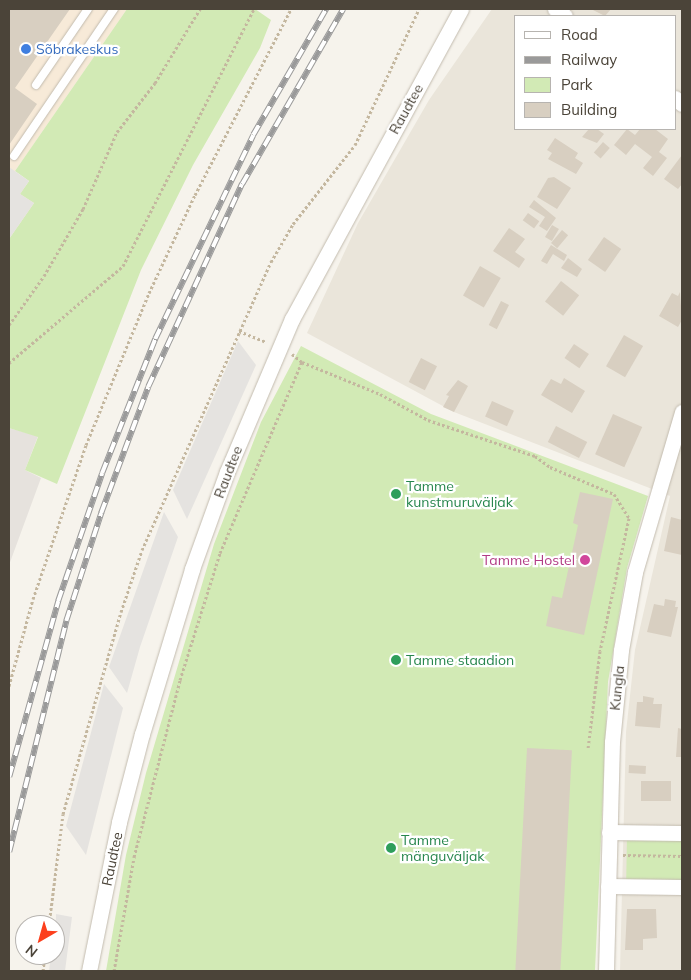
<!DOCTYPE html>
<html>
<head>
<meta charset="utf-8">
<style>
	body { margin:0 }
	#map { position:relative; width:691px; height:980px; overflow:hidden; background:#f6f3ec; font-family:Mulish,sans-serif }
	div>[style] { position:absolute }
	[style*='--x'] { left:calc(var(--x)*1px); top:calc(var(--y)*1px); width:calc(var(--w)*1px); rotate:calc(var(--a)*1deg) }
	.residential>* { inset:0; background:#eae5da }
	.commercial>* { inset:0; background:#f7ead8 }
	.industrial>* { inset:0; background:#e6e2dd }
	.green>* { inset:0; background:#d2eab5; transform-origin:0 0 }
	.parking>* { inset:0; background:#e5e3e0 }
	.building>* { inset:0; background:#d8cfc1; transform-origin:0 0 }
	.path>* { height:3px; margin-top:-1.5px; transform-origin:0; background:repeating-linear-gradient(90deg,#c4b79f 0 2.5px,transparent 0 5px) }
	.roads { filter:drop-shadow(0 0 1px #c2bbae) drop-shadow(0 0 1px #c2bbae) }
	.lane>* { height:8px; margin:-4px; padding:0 4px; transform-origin:4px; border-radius:4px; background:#fff }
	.street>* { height:15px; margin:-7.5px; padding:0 7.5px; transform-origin:7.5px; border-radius:7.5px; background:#fff }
	.rail>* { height:5.5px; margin-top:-2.75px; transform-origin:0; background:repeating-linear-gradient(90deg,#fff 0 11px,#9a9a9a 0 22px); box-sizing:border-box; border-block:1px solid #9a9a9a }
	.dots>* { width:14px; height:14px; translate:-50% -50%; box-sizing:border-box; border:2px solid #fff; border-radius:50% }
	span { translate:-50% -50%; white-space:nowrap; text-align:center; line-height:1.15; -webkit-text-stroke:4.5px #fff; paint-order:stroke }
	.shop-label { font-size:14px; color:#366cbe }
	.left { translate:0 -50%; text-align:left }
	.street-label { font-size:14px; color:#4b4439 }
	.leisure-label { font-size:14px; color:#27864d }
	.hotel-label { font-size:14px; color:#b23c85 }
	.right { translate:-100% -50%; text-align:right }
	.frame { position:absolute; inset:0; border:10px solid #4b4439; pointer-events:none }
	.legend { position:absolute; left:514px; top:15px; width:162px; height:115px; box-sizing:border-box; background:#fff; border:1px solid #b7b4b0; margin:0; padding:6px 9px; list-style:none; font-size:15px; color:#4b4439 }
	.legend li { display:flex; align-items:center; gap:10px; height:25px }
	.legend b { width:25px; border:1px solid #b7b4b0 }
	.north { position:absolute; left:15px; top:915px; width:50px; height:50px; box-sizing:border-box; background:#fff; border:1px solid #b7b4b0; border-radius:50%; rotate:218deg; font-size:14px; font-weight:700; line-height:20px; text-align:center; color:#4b4439 }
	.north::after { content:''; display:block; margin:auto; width:18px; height:22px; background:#fc3f1d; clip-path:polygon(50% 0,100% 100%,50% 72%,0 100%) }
</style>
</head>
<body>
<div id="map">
	<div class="residential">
		<i style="clip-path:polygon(evenodd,492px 9px,682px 9px,682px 971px,620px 971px,626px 732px,635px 650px,670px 496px,454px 412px,307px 333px,358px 223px,429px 100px,492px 9px,515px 16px,675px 16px,675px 129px,515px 129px,515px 16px)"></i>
	</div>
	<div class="commercial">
		<i style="clip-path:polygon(9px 9px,127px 9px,15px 171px,34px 203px,9px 239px)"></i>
	</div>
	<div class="industrial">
		<i style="clip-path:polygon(9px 428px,38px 436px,25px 470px,41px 478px,9px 565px)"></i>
	</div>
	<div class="green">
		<i style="clip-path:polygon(127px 9px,255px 9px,271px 20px,260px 48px,193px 165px,141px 270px,57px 484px,25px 470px,38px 437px,9px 428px,9px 239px,34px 203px,20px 194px,29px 181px,15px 171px)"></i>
		<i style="clip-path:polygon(301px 346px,431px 414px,648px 496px,627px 568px,608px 682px,595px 971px,106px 971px,126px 855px,146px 773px,214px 544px,261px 422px)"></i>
		<i style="left:627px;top:835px;width:55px;height:48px;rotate:1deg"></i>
	</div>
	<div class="parking">
		<i style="clip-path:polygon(9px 167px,29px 181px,20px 194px,34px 203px,9px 239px)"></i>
		<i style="clip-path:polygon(238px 341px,256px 365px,187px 519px,173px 490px)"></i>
		<i style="clip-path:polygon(164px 512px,178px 537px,140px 647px,127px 693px,109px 667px)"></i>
		<i style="clip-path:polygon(104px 684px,123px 708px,86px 855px,66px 826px)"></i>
		<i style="clip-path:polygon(56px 914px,72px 917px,65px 971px,49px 971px,51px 955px,55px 955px)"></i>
	</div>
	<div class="building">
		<i style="clip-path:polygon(9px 9px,70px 9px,15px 88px,37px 104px,9px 145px)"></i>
		<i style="clip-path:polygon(591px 9px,611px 9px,605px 16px)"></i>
		<i style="clip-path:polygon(589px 129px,597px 129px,604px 134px,597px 143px,582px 137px)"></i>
		<i style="clip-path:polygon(627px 129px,635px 135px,640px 129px,655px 129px,668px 139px,659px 152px,667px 158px,653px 176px,643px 168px,652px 157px,635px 144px,626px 155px,614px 145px)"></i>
		<i style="clip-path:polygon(555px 138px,578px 153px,575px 158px,583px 163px,576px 174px,548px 159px,552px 153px,547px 150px)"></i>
		<i style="left:603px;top:142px;width:9px;height:14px;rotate:41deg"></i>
		<i style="clip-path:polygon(682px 155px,682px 184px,678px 189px,664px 179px)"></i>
		<i style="clip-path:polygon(554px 177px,571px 188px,557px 209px,537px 197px,548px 178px)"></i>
		<i style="clip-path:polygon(534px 200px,556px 218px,547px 231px,539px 226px,545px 217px,529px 207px)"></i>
		<i style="left:528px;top:213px;width:14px;height:9px;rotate:36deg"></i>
		<i style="left:552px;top:225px;width:8px;height:14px;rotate:30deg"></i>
		<i style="clip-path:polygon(509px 228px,525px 239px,515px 252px,525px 259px,519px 268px,493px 251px)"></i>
		<i style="left:562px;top:230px;width:8px;height:17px;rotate:40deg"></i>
		<i style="left:604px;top:237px;width:21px;height:28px;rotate:35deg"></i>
		<i style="clip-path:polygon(551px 245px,567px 255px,564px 261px,553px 254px,547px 264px,541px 261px)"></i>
		<i style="clip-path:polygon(568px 258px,582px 269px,577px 277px,561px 268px)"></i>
		<i style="left:480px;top:266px;width:24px;height:34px;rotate:30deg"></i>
		<i style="left:561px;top:281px;width:23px;height:26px;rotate:38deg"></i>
		<i style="clip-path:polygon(680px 292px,682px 320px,678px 327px,659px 316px,672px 293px,678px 296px)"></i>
		<i style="left:501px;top:301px;width:9px;height:27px;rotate:27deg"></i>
		<i style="left:624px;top:335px;width:22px;height:36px;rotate:30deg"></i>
		<i style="left:574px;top:344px;width:18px;height:17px;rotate:34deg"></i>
		<i style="left:421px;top:358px;width:18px;height:27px;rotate:27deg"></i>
		<i style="clip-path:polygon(564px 378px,585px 391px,572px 413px,541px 395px,551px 379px,561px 384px)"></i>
		<i style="clip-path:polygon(458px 380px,468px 386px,454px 412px,443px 407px,449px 396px,446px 395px)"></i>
		<i style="left:492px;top:401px;width:24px;height:17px;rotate:24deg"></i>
		<i style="left:613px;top:414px;width:32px;height:44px;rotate:24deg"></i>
		<i style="left:556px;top:426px;width:35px;height:18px;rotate:27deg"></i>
		<i style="clip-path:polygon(580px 492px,613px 499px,584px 635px,546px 626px,552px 596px,562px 598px,578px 525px,573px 523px)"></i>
		<i style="clip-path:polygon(671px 517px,682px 520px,682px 555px,664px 551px)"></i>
		<i style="clip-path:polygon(665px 599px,676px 601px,675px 607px,678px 607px,671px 637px,647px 632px,654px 604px,664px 606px)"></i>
		<i style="clip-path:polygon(643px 696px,654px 698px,653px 704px,662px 704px,660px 728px,635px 726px,637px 702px,643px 702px)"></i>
		<i style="clip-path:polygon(678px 728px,682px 729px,682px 757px,676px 757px)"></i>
		<i style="left:527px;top:748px;width:45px;height:223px;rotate:3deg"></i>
		<i style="left:629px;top:765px;width:17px;height:8px;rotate:3deg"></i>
		<i style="left:641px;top:781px;width:30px;height:20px"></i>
		<i style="clip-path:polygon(627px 909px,656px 909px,657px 938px,643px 939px,643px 950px,625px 950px)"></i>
	</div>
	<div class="path">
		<i style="--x:9;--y:325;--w:60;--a:-54.5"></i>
		<i style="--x:44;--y:276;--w:78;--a:-59.8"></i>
		<i style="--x:83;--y:209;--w:84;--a:-66.2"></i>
		<i style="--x:117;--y:132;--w:62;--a:-52.2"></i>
		<i style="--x:155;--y:83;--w:87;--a:-58.7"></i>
		<i style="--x:239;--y:331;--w:29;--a:22"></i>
		<i style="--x:292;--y:354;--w:13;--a:39"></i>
		<i style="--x:9;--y:363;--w:150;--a:-40.4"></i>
		<i style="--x:123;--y:266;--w:288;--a:-63"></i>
		<i style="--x:9;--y:686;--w:90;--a:-74.6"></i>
		<i style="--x:33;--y:599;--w:163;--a:-71"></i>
		<i style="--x:86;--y:445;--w:165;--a:-67.5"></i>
		<i style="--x:149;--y:293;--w:108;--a:-64.9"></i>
		<i style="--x:195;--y:195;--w:209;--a:-62.7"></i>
		<i style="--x:623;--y:855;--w:59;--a:1"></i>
		<i style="--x:49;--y:925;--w:112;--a:-82.8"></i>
		<i style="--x:63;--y:814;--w:210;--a:-74"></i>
		<i style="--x:121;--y:612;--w:65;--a:-71.3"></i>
		<i style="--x:142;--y:550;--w:316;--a:-65.9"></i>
		<i style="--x:271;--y:262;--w:44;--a:-59.9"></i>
		<i style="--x:293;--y:224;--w:100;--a:-51.9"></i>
		<i style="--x:355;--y:145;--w:150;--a:-64.8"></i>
		<i style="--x:43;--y:971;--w:16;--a:-83"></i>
		<i style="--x:114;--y:971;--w:116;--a:-80"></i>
		<i style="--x:134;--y:857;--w:183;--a:-75.4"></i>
		<i style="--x:180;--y:680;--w:133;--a:-72.5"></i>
		<i style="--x:220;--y:553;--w:208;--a:-66.8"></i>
		<i style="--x:302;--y:362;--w:84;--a:22.3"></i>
		<i style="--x:380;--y:394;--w:55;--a:28.4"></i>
		<i style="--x:428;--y:420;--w:113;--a:18.6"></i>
		<i style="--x:535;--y:456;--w:19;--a:36"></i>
		<i style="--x:550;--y:467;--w:69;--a:22.9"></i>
		<i style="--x:614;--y:494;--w:28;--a:58"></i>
		<i style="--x:629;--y:518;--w:136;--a:102.3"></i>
		<i style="--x:600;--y:651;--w:99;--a:97"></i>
	</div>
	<div class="roads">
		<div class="lane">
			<i style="--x:36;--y:85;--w:92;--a:-55.6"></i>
			<i style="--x:14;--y:156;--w:178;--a:-55.8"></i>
		</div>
		<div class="street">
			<i style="--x:555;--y:9;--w:12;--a:35"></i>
			<i style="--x:675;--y:98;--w:9;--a:41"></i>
			<i style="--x:609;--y:832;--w:73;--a:0.8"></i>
			<i style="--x:608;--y:886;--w:74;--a:0.8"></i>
			<i style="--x:89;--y:971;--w:152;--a:-78.6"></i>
			<i style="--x:119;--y:822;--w:91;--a:-75.4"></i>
			<i style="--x:142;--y:734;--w:172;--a:-73.1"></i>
			<i style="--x:192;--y:569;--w:103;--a:-70.2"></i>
			<i style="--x:227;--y:472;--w:166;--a:-67"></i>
			<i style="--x:292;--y:319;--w:353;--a:-61.4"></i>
			<i style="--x:606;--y:971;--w:229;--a:-88.5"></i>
			<i style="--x:612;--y:742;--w:92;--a:-84.4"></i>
			<i style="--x:621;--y:650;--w:79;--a:-79.8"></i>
			<i style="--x:635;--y:572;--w:167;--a:-73.6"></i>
		</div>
	</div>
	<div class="rail">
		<i style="--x:9;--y:777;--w:183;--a:-74.4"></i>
		<i style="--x:58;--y:601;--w:135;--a:-71"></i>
		<i style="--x:102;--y:473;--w:144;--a:-68.4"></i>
		<i style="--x:155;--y:339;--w:226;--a:-64.3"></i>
		<i style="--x:253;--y:135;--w:146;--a:-59.9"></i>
		<i style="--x:9;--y:852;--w:238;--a:-76.1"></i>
		<i style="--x:66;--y:621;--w:114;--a:-72"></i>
		<i style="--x:101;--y:513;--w:134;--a:-69.5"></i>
		<i style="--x:148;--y:387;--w:224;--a:-65.2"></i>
		<i style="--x:242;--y:184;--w:202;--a:-60"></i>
	</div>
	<div class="dots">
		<i style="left:26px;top:49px;background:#3f7fe0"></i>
		<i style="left:396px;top:494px;background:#2e9e5b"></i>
		<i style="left:585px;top:560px;background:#d1479c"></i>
		<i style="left:396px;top:660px;background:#2e9e5b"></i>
		<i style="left:391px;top:848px;background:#2e9e5b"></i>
	</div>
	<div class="shop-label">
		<span class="left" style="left:36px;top:49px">Sõbrakeskus</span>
	</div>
	<div class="street-label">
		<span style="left:406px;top:109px;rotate:-61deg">Raudtee</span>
		<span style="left:228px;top:472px;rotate:-69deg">Raudtee</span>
		<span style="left:617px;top:688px;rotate:-84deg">Kungla</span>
		<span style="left:112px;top:859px;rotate:-78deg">Raudtee</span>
	</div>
	<div class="leisure-label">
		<span class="left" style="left:406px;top:494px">Tamme<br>kunstmuruväljak</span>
		<span class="left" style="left:406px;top:660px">Tamme staadion</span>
		<span class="left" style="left:401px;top:848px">Tamme<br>mänguväljak</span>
	</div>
	<div class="hotel-label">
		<span class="right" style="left:575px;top:560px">Tamme Hostel</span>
	</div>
	<div class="frame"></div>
	<ul class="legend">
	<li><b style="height:6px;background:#fff"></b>Road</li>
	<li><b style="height:6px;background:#9a9a9a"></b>Railway</li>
	<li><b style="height:14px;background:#d2eab5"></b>Park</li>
	<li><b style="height:14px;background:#d8cfc1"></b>Building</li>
	</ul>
	<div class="north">N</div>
</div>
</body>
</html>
